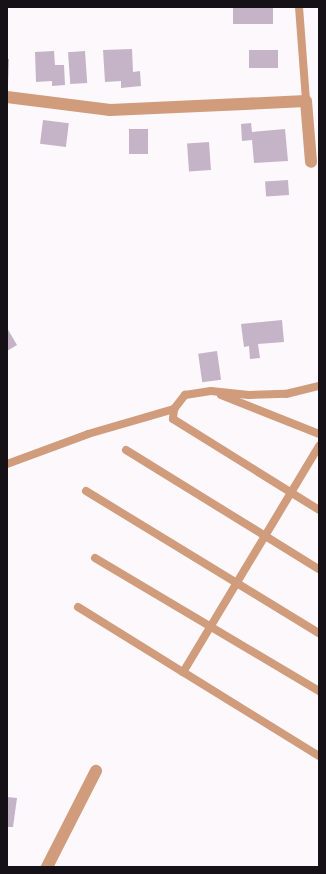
<!DOCTYPE html>
<html>
<head>
<meta charset="utf-8">
<style>
	body { margin:0 }
	#map { position:relative; width:326px; height:874px; overflow:hidden; background:#fcf8fc; font-family:"Alegreya Sans",sans-serif }
	div>[style] { position:absolute }
	[style*='--x'] { left:calc(var(--x)*1px); top:calc(var(--y)*1px); width:calc(var(--w)*1px); rotate:calc(var(--a)*1deg) }
	.building>* { inset:0; background:#c5b4c8; transform-origin:0 0 }
	.service>* { height:8px; margin:-4px; padding:0 4px; transform-origin:4px; border-radius:4px; background:#d09c7b }
	.minor>* { height:12px; margin:-6px; padding:0 6px; transform-origin:6px; border-radius:6px; background:#d09c7b }
	span { translate:-50% -50%; white-space:nowrap; text-align:center; line-height:1.15; -webkit-text-stroke:3px #fcf8fc; paint-order:stroke }
	.frame { position:absolute; inset:0; border:8px solid #161017; pointer-events:none }
</style>
</head>
<body>
<div id="map">
	<div class="building">
		<i style="left:233px;top:7px;width:40px;height:17px"></i>
		<i style="clip-path:polygon(132px 49px,133px 72px,140px 71px,141px 86px,121px 88px,121px 81px,105px 82px,103px 50px)"></i>
		<i style="left:278px;top:50px;width:18px;height:29px;rotate:90deg"></i>
		<i style="clip-path:polygon(54px 51px,55px 65px,64px 65px,65px 85px,52px 86px,52px 81px,36px 82px,35px 52px)"></i>
		<i style="left:85px;top:51px;width:32px;height:17px;rotate:86deg"></i>
		<i style="clip-path:polygon(7px 59px,9px 59px,8px 84px,7px 84px)"></i>
		<i style="left:43px;top:120px;width:26px;height:24px;rotate:7deg"></i>
		<i style="clip-path:polygon(251px 123px,252px 132px,285px 129px,288px 161px,254px 163px,252px 140px,242px 141px,241px 124px)"></i>
		<i style="left:148px;top:129px;width:25px;height:19px;rotate:90deg"></i>
		<i style="left:209px;top:142px;width:28px;height:22px;rotate:86deg"></i>
		<i style="left:288px;top:180px;width:15px;height:23px;rotate:86deg"></i>
		<i style="clip-path:polygon(282px 320px,284px 342px,258px 344px,260px 358px,250px 359px,249px 346px,244px 347px,241px 324px)"></i>
		<i style="clip-path:polygon(7px 328px,17px 345px,7px 351px)"></i>
		<i style="left:217px;top:351px;width:29px;height:19px;rotate:82deg"></i>
		<i style="clip-path:polygon(7px 797px,17px 798px,13px 827px,7px 827px)"></i>
	</div>
	<div class="service">
		<i style="--x:299;--y:7;--w:94;--a:85.7"></i>
		<i style="--x:221;--y:395;--w:105;--a:21.7"></i>
		<i style="--x:174;--y:409;--w:10;--a:96"></i>
		<i style="--x:173;--y:419;--w:172;--a:31.9"></i>
		<i style="--x:319;--y:446;--w:264;--a:121"></i>
		<i style="--x:183;--y:672;--w:160;--a:31.7"></i>
		<i style="--x:126;--y:450;--w:227;--a:31.7"></i>
		<i style="--x:7;--y:464;--w:86;--a:-20.3"></i>
		<i style="--x:88;--y:434;--w:90;--a:-16.2"></i>
		<i style="--x:174;--y:409;--w:18;--a:-52"></i>
		<i style="--x:185;--y:395;--w:26;--a:-9"></i>
		<i style="--x:211;--y:391;--w:38;--a:6"></i>
		<i style="--x:249;--y:395;--w:37;--a:-2"></i>
		<i style="--x:286;--y:394;--w:34;--a:-14"></i>
		<i style="--x:86;--y:491;--w:273;--a:31.4"></i>
		<i style="--x:95;--y:558;--w:261;--a:30.7"></i>
		<i style="--x:78;--y:607;--w:123;--a:31.8"></i>
	</div>
	<div class="minor">
		<i style="--x:7;--y:97;--w:104;--a:7.2"></i>
		<i style="--x:110;--y:110;--w:196;--a:-2.6"></i>
		<i style="--x:306;--y:101;--w:61;--a:85.3"></i>
		<i style="--x:47;--y:867;--w:108;--a:-63"></i>
	</div>
	<div class="frame"></div>
</div>
</body>
</html>
